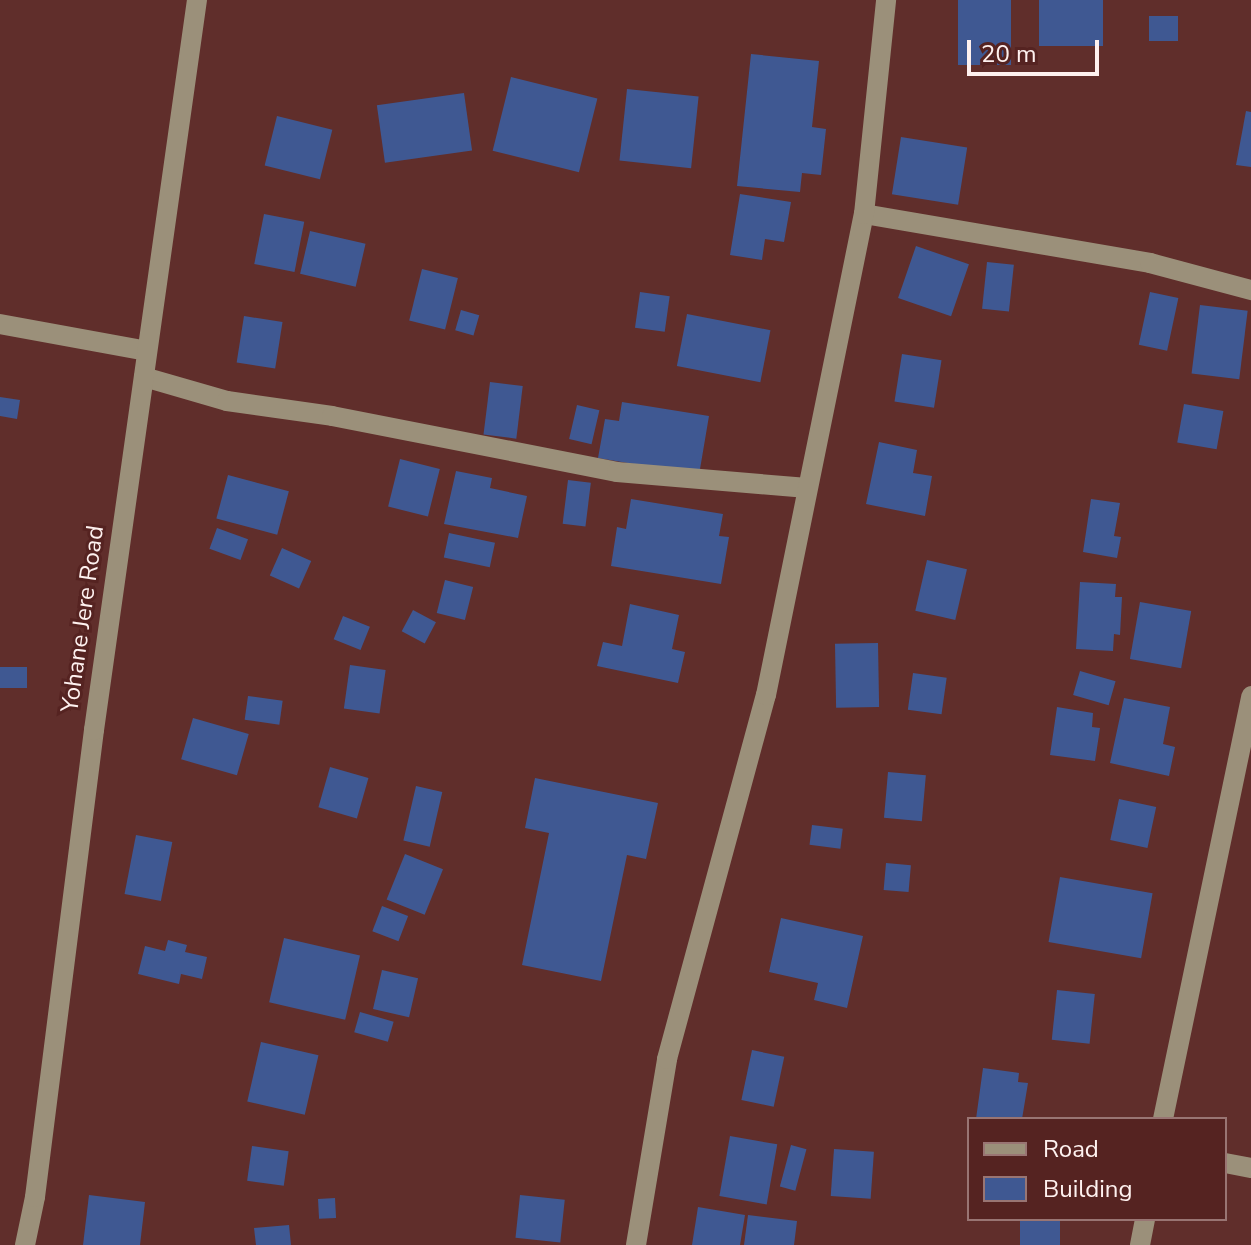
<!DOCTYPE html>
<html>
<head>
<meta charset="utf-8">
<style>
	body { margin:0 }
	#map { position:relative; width:1251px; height:1245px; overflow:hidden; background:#602e2b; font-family:"Nunito Sans",sans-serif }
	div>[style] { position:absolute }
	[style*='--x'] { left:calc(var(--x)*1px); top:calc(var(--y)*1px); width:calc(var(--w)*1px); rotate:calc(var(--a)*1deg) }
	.building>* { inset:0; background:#3f5892; transform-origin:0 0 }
	.minor>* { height:20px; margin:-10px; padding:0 10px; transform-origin:10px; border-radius:10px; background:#9b907a }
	span { translate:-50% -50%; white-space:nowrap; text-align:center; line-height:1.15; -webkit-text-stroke:6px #552321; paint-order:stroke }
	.street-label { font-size:24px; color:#fef1ef }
	.legend { position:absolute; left:967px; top:1117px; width:260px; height:104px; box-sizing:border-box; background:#552321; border:2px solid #997573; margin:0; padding:10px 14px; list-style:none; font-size:24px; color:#fef1ef }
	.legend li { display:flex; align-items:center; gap:16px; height:40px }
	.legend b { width:40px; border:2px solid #997573 }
	.scale { position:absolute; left:967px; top:40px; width:132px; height:36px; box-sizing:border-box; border:4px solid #fef1ef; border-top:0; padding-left:10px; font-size:24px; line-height:28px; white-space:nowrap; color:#fef1ef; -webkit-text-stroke:6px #552321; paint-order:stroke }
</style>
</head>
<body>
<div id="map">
	<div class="building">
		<i style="left:958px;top:0;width:53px;height:65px"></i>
		<i style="left:1039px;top:0;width:64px;height:46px"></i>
		<i style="left:1178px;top:16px;width:25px;height:29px;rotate:90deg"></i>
		<i style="clip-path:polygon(751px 54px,819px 61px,812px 127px,826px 129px,821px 175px,802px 173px,800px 192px,737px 186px)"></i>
		<i style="left:511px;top:77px;width:89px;height:76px;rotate:14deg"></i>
		<i style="left:627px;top:89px;width:72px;height:72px;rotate:6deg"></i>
		<i style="left:464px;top:93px;width:58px;height:88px;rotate:82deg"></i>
		<i style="clip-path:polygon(1246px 111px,1251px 112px,1251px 167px,1236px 165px)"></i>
		<i style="left:277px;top:116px;width:57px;height:51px;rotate:14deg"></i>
		<i style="left:901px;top:137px;width:67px;height:58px;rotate:9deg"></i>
		<i style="clip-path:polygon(740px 194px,791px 202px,784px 242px,765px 239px,762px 260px,730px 255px)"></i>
		<i style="left:264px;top:214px;width:41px;height:51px;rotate:11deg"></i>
		<i style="left:310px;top:231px;width:57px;height:44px;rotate:13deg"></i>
		<i style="left:916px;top:246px;width:56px;height:55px;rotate:19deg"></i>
		<i style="left:987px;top:262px;width:27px;height:47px;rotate:6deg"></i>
		<i style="left:422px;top:269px;width:37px;height:53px;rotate:14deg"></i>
		<i style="left:640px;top:292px;width:30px;height:36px;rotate:8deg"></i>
		<i style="left:1150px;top:292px;width:29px;height:54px;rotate:12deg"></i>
		<i style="left:1200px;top:305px;width:48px;height:69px;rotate:7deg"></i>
		<i style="left:461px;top:310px;width:19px;height:21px;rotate:16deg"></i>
		<i style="left:687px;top:314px;width:85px;height:53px;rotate:11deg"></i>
		<i style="left:244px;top:316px;width:39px;height:47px;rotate:9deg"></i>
		<i style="left:902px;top:354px;width:40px;height:48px;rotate:9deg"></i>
		<i style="left:490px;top:382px;width:33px;height:53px;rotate:7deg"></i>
		<i style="clip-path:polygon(0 397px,20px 400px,17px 419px,0 416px)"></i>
		<i style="clip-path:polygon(622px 402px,709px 416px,699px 475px,598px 458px,605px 419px,619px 421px)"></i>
		<i style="left:1184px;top:404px;width:40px;height:39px;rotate:10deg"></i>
		<i style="left:577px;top:405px;width:23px;height:35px;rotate:13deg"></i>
		<i style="clip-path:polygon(879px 442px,917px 450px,913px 473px,932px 476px,925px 516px,866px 504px)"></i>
		<i style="left:400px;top:459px;width:41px;height:49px;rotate:14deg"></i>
		<i style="clip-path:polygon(456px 471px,492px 478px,490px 488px,527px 496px,518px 538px,444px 524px)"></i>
		<i style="left:228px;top:475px;width:63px;height:45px;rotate:15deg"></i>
		<i style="left:568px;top:480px;width:23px;height:44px;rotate:7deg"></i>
		<i style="clip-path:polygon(631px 499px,723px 514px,719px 536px,729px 537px,721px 584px,611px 566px,617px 527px,626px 529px)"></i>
		<i style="clip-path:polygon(1091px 499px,1120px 503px,1114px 536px,1121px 537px,1117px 558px,1083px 552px)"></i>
		<i style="left:217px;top:528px;width:33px;height:22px;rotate:20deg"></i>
		<i style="left:449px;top:533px;width:47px;height:25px;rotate:12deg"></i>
		<i style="left:282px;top:548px;width:32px;height:30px;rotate:24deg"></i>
		<i style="left:927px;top:560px;width:41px;height:52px;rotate:13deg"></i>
		<i style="left:445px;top:580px;width:29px;height:34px;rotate:14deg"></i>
		<i style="clip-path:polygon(1080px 582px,1116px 584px,1115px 597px,1122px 597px,1120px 635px,1114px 634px,1113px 651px,1076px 649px)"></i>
		<i style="left:1140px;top:602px;width:52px;height:58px;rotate:10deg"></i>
		<i style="clip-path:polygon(630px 604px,679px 615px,672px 649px,685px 652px,678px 683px,597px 666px,603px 642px,622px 646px)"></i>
		<i style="left:413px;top:610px;width:26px;height:24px;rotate:28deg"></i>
		<i style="left:343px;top:616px;width:29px;height:25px;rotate:22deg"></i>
		<i style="left:878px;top:643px;width:64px;height:43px;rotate:89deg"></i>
		<i style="left:350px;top:665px;width:36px;height:44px;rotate:8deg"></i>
		<i style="left:27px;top:667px;width:21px;height:27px;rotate:90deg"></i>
		<i style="left:1080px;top:671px;width:37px;height:25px;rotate:16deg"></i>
		<i style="left:913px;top:673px;width:34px;height:37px;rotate:8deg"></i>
		<i style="left:248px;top:696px;width:35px;height:24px;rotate:8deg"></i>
		<i style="clip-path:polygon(1124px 698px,1170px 707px,1163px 744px,1175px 747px,1169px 776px,1110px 763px)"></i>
		<i style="clip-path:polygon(1057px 707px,1093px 713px,1092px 727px,1100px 728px,1095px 761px,1050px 755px)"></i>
		<i style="left:193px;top:718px;width:58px;height:43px;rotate:16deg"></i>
		<i style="left:330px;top:767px;width:40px;height:42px;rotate:16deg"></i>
		<i style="left:888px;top:772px;width:38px;height:46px;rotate:5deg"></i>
		<i style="clip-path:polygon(535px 778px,658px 803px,646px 859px,627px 855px,601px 981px,522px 965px,549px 833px,525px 828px)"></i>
		<i style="left:416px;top:786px;width:27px;height:56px;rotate:13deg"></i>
		<i style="left:1119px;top:799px;width:38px;height:42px;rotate:12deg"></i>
		<i style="left:812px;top:825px;width:31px;height:20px;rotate:7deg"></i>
		<i style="left:136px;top:835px;width:37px;height:60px;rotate:11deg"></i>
		<i style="left:405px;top:854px;width:41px;height:49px;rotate:22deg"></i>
		<i style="left:886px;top:863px;width:25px;height:27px;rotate:5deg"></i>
		<i style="left:1060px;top:877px;width:94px;height:66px;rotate:10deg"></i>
		<i style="left:382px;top:906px;width:28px;height:27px;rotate:21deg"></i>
		<i style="clip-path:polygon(781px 918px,863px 936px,847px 1008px,814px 1000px,818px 983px,769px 972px)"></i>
		<i style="left:284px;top:938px;width:78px;height:66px;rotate:13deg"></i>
		<i style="clip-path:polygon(168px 940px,187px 945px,185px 952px,207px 957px,202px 979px,181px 974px,179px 984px,138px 974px,145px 946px,165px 951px)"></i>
		<i style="left:382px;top:970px;width:37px;height:40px;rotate:13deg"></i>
		<i style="left:1057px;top:990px;width:38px;height:50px;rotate:6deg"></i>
		<i style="left:360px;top:1012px;width:35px;height:21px;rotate:16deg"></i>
		<i style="left:261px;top:1042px;width:59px;height:61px;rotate:13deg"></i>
		<i style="left:752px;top:1050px;width:33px;height:51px;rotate:12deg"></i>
		<i style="clip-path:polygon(983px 1068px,1019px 1073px,1018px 1082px,1028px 1083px,1022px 1119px,976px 1119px)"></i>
		<i style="left:730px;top:1136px;width:48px;height:61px;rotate:10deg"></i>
		<i style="left:791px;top:1145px;width:16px;height:43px;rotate:15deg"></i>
		<i style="left:252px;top:1146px;width:37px;height:35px;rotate:8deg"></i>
		<i style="left:834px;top:1149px;width:40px;height:47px;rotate:4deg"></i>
		<i style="clip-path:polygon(89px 1195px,145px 1202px,140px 1245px,83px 1245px)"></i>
		<i style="left:520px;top:1195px;width:45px;height:43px;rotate:6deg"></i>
		<i style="left:335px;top:1198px;width:20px;height:17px;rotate:87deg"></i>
		<i style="clip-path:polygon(698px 1207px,745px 1215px,740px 1245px,692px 1245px)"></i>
		<i style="clip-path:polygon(748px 1215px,797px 1221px,794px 1245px,744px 1245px)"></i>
		<i style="left:1020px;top:1219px;width:40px;height:26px"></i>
		<i style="clip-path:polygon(289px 1225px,291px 1245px,256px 1245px,254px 1228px)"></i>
	</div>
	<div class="minor">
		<i style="--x:864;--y:214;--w:290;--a:9.7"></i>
		<i style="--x:1150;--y:263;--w:105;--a:15"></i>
		<i style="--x:0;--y:324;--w:149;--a:10.4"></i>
		<i style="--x:144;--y:377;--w:86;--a:16.1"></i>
		<i style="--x:227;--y:401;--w:106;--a:8.1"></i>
		<i style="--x:332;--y:416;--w:290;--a:11.1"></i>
		<i style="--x:617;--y:472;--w:191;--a:4.8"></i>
		<i style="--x:1163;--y:1119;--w:432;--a:-78.2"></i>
		<i style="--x:1225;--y:1163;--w:26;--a:11"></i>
		<i style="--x:25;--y:1245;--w:49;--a:-78.2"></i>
		<i style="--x:35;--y:1197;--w:471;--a:-82.8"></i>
		<i style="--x:94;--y:730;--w:737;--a:-81.97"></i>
		<i style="--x:636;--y:1245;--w:189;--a:-80.5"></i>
		<i style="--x:667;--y:1059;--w:377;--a:-74.8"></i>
		<i style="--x:766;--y:695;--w:491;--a:-78.5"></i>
		<i style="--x:864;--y:214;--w:215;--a:-84.1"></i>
		<i style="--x:1140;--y:1245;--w:26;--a:-79"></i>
	</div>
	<div class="street-label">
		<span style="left:83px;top:619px;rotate:-82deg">Yohane Jere Road</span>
	</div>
	<ul class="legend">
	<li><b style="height:10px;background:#9b907a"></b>Road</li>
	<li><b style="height:22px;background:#3f5892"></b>Building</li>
	</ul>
	<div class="scale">20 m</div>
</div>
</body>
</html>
